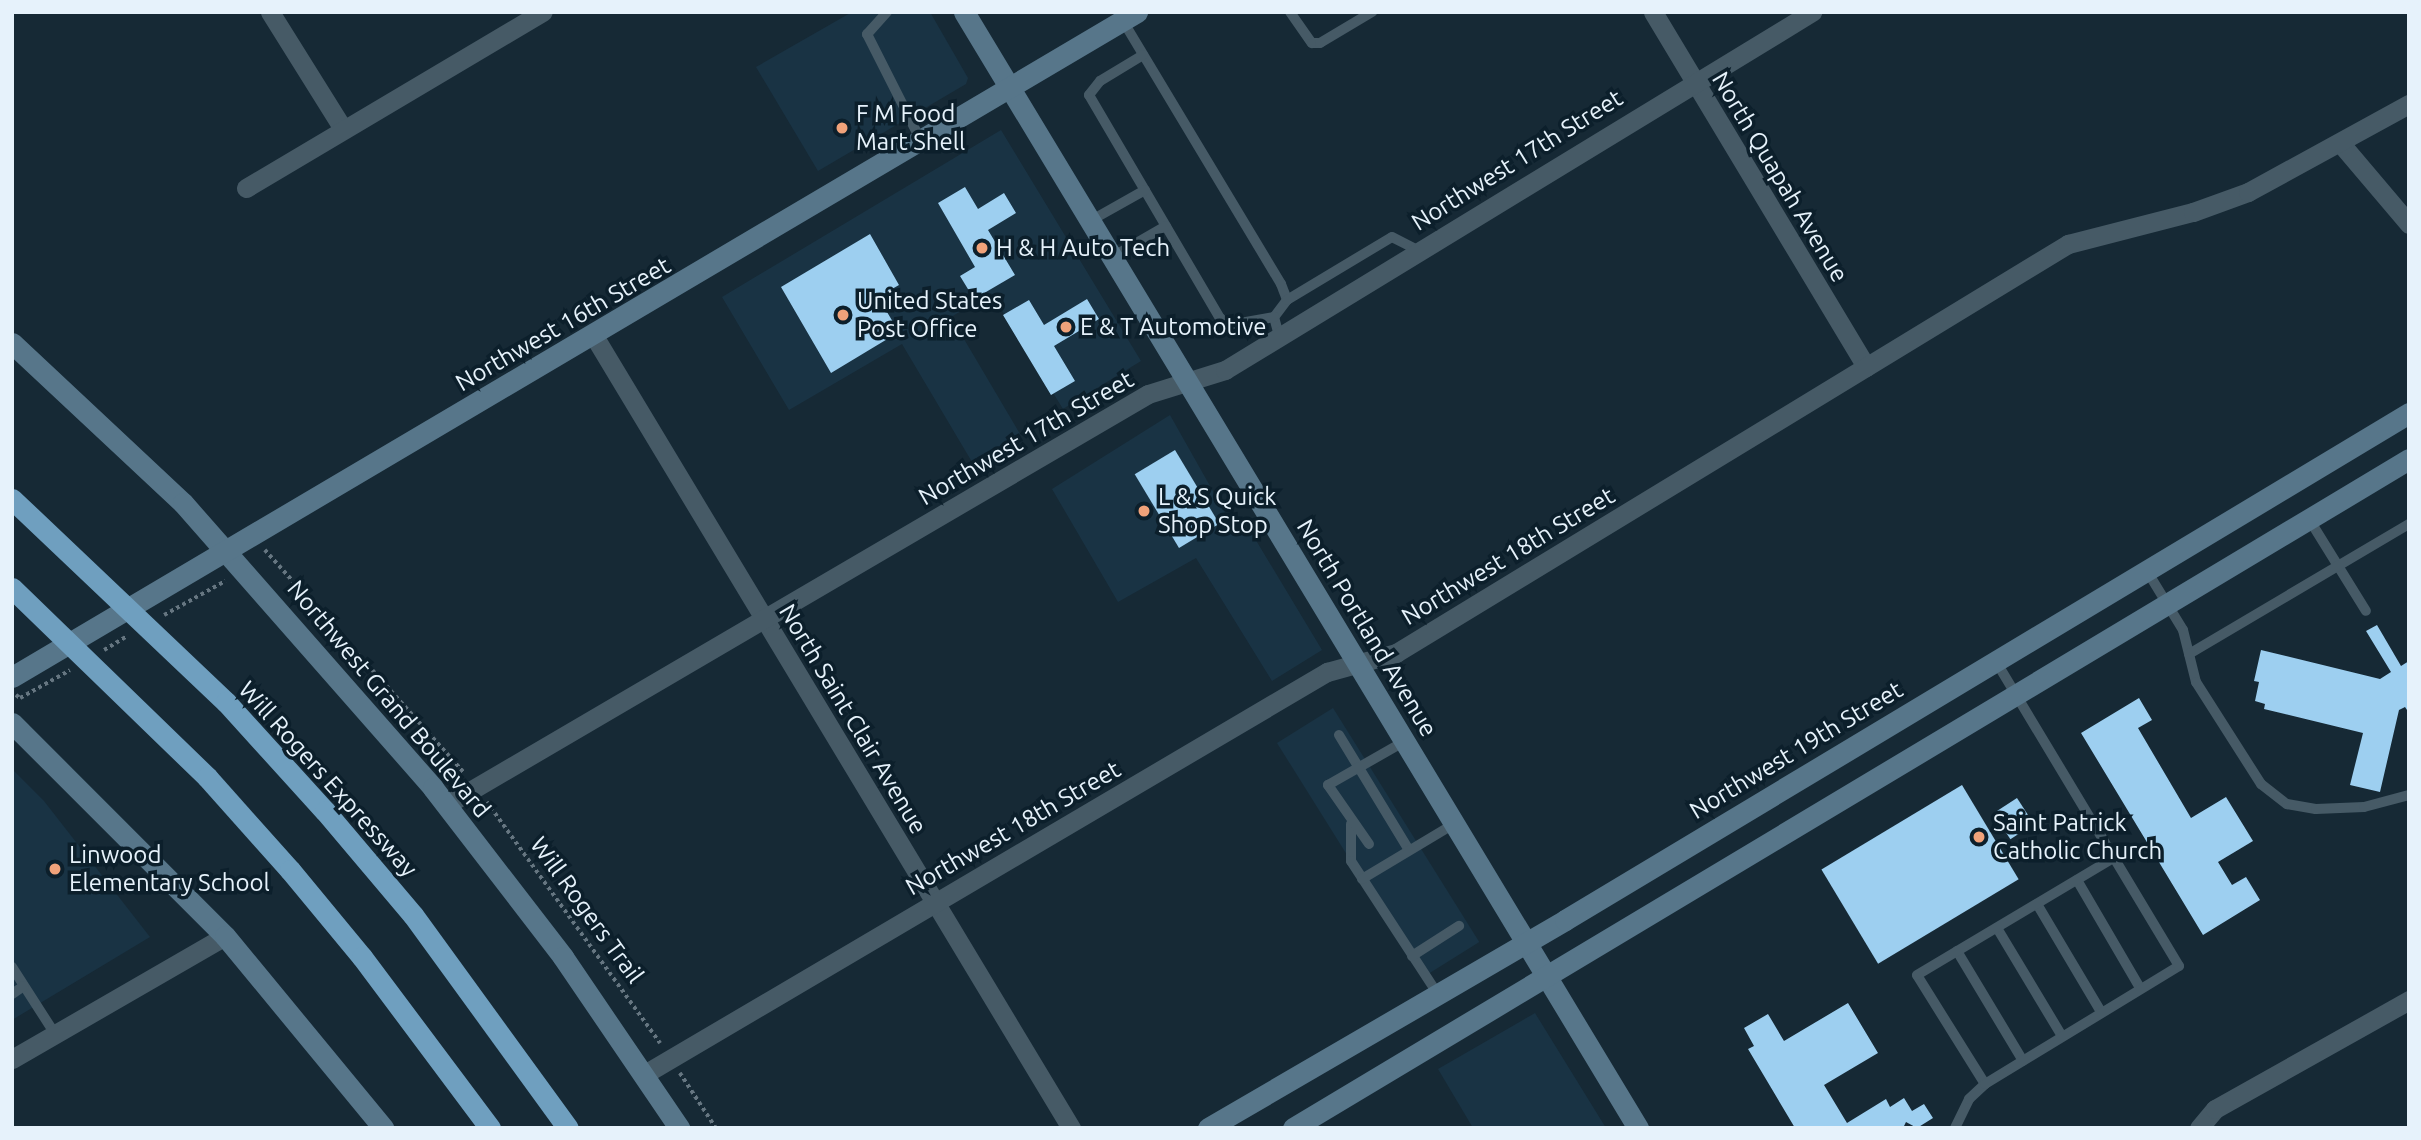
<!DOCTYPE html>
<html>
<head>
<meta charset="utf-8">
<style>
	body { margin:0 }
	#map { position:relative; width:2421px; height:1140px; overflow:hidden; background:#162935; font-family:Ubuntu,sans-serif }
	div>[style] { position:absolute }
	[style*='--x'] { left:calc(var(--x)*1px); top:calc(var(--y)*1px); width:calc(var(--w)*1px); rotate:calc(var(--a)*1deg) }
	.built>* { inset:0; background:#193344; transform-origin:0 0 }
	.building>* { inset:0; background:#9dcff0; transform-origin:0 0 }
	.path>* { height:3.5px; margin-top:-1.75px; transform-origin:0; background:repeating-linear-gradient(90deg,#667681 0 3.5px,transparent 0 7px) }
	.lane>* { height:10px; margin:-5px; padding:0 5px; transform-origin:5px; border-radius:5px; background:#465a66 }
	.street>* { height:19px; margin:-9.5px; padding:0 9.5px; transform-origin:9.5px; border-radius:9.5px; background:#465a66 }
	.secondary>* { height:21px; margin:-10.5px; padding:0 10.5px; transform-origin:10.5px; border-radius:10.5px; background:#57768a }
	.highway>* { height:21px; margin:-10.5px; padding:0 10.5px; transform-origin:10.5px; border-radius:10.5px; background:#6f9fbf }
	.dots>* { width:19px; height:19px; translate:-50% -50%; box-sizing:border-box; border:4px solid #0c1f2b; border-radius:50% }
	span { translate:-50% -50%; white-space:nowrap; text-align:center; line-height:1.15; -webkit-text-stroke:7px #0c1f2b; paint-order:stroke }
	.poi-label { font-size:24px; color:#e6f2fb }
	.left { translate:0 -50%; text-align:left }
	.street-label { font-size:24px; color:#e6f2fb }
	.frame { position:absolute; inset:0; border:14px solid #e6f2fb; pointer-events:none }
</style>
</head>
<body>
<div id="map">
	<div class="built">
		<i style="clip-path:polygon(852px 12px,930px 12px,968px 78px,966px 84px,818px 171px,756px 67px)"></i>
		<i style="clip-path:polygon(1001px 130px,1141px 361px,1063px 409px,991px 293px,951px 317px,1020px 434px,972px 462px,902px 344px,789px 410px,722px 297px)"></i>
		<i style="clip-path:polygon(1170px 415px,1236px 532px,1248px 527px,1322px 650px,1272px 681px,1196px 558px,1118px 602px,1052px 489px)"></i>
		<i style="left:1333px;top:708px;width:276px;height:66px;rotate:58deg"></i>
		<i style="clip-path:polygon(12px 769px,44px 801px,150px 937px,12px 1020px)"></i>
		<i style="clip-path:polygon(1535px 1013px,1606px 1128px,1473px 1128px,1438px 1069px)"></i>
	</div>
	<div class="building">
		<i style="clip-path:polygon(965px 187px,978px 209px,1004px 193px,1016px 213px,988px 230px,1015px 275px,974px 299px,960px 276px,975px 267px,938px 203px)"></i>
		<i style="clip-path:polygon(870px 234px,899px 285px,878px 297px,899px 332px,831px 373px,781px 287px)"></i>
		<i style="clip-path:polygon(1087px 299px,1099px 319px,1054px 346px,1075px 381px,1051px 395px,1003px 315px,1029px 300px,1044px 325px)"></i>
		<i style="left:1175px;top:450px;width:86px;height:47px;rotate:59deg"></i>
		<i style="clip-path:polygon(2377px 625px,2401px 666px,2409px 661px,2409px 713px,2405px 707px,2399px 710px,2380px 792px,2350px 785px,2363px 733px,2264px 709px,2265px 704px,2255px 701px,2259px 682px,2254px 681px,2261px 650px,2380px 679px,2391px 672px,2366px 631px)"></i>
		<i style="clip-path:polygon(2139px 698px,2152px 720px,2138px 728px,2191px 818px,2226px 797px,2253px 841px,2218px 862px,2232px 885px,2246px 877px,2260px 900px,2203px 935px,2081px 733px)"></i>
		<i style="left:1962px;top:785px;width:110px;height:164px;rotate:59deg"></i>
		<i style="left:2017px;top:798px;width:31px;height:28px;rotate:57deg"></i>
		<i style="clip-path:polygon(1848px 1003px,1878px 1053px,1824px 1085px,1847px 1123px,1886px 1099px,1890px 1107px,1904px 1098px,1912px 1111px,1924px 1104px,1933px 1118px,1917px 1128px,1906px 1122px,1903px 1128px,1795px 1128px,1748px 1049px,1754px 1046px,1744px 1028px,1768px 1014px,1784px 1041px)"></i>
	</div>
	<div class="path">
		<i style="--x:265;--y:550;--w:300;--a:48.2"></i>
		<i style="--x:164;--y:615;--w:70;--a:-29.1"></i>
		<i style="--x:104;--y:650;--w:27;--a:-31"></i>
		<i style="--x:16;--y:695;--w:5;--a:37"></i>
		<i style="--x:20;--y:698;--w:57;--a:-29.2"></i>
		<i style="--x:487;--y:802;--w:297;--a:54.3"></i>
		<i style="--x:680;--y:1073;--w:66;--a:56.8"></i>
	</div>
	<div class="lane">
		<i style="--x:887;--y:12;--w:30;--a:132"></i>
		<i style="--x:867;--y:34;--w:120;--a:63.2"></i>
		<i style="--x:1290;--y:12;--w:38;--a:55"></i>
		<i style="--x:1312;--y:43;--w:8;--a:0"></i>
		<i style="--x:1320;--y:43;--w:61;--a:-30.8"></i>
		<i style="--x:1123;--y:21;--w:307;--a:59"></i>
		<i style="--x:1281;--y:284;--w:17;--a:69"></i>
		<i style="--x:1287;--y:300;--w:21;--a:127"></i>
		<i style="--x:1274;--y:317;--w:20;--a:75"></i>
		<i style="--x:1143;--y:55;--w:50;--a:148.8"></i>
		<i style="--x:1100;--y:81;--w:18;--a:128"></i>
		<i style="--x:1089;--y:95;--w:259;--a:59.6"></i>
		<i style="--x:1220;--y:318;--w:11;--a:38"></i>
		<i style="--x:1229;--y:325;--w:46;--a:-10.1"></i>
		<i style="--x:1090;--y:221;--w:63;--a:-29.4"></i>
		<i style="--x:1112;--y:257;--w:62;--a:-29.9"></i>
		<i style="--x:1287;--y:300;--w:122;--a:-31"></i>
		<i style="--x:1392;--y:237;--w:29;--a:27"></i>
		<i style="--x:2309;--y:519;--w:108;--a:58.2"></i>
		<i style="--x:2147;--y:571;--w:69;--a:58.6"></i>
		<i style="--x:2183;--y:630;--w:54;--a:76"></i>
		<i style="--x:2196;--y:682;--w:121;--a:57.5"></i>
		<i style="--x:2261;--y:784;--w:33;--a:38"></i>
		<i style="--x:2287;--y:804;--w:29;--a:10"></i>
		<i style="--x:2316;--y:809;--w:48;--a:-2.4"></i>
		<i style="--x:2364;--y:807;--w:47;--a:-14.9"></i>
		<i style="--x:2189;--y:654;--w:256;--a:-30.6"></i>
		<i style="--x:1339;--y:735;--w:135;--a:58.7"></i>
		<i style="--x:1351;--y:824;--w:37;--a:90"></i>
		<i style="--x:1351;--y:861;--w:158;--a:56.9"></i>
		<i style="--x:1369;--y:844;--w:72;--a:-124.8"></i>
		<i style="--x:1328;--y:785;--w:89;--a:-29.7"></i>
		<i style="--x:1362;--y:879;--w:107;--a:-30.9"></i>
		<i style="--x:2077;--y:880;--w:125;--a:59.7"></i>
		<i style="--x:2037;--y:904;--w:126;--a:59.3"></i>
		<i style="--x:1997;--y:928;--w:126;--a:59"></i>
		<i style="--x:1957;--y:951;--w:128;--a:59"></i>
		<i style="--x:1412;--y:956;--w:56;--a:-32.6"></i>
		<i style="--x:12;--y:967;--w:80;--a:57.3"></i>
		<i style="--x:12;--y:994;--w:14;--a:-34"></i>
		<i style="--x:1985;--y:1084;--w:128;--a:-122"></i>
		<i style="--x:1917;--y:975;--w:230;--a:-30.8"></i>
		<i style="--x:1955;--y:1128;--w:32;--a:-64"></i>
		<i style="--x:1969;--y:1099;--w:22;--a:-43"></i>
		<i style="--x:1985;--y:1084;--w:227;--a:-31.3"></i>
		<i style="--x:2179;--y:966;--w:356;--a:-121"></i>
	</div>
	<div class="street">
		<i style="--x:270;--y:12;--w:138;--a:58"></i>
		<i style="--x:1653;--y:12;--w:414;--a:59"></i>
		<i style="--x:2342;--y:145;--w:104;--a:49.7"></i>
		<i style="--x:246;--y:188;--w:345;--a:-30.7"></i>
		<i style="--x:594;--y:336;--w:925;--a:58.94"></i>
		<i style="--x:446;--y:805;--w:813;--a:-30.35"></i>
		<i style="--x:1148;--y:394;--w:81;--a:-17.3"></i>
		<i style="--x:1225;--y:370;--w:688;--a:-31.38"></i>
		<i style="--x:12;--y:1059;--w:246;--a:-30"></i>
		<i style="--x:643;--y:1075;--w:794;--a:-30.51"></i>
		<i style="--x:1327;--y:672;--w:72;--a:-15.4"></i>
		<i style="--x:1396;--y:653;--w:787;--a:-31.33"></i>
		<i style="--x:2068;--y:244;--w:129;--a:-14.4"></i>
		<i style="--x:2193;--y:212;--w:59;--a:-20"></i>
		<i style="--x:2248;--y:192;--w:183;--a:-28.7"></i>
		<i style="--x:2199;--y:1128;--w:25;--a:-50"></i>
		<i style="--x:2215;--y:1109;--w:223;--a:-29.3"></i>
	</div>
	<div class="secondary">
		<i style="--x:964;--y:12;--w:1304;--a:58.87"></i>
		<i style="--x:12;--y:343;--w:234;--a:43.1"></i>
		<i style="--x:183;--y:503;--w:379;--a:48.7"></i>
		<i style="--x:433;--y:788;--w:213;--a:52.4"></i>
		<i style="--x:563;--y:957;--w:207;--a:55.8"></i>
		<i style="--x:12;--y:677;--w:1307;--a:-30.59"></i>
		<i style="--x:12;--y:723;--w:301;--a:45"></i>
		<i style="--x:225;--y:936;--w:249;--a:50.5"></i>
		<i style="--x:1208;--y:1128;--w:413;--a:-30.2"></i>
		<i style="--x:1565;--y:920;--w:985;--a:-30.99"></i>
		<i style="--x:1293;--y:1128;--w:1301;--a:-30.94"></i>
	</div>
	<div class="highway">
		<i style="--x:12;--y:499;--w:295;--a:43.5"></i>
		<i style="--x:226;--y:702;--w:147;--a:47.8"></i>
		<i style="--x:325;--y:811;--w:136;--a:49.8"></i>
		<i style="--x:413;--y:915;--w:263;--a:54"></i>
		<i style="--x:12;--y:588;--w:272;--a:44.1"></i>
		<i style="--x:207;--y:777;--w:125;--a:48.3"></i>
		<i style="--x:290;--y:870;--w:113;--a:50.4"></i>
		<i style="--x:362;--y:957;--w:214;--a:53.2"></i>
	</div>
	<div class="dots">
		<i style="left:842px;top:128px;background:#f0a27a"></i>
		<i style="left:982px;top:248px;background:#f0a27a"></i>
		<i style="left:843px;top:315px;background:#f0a27a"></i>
		<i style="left:1066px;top:327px;background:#f0a27a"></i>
		<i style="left:1144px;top:511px;background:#f0a27a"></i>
		<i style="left:1979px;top:837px;background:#f0a27a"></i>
		<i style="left:55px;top:869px;background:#f0a27a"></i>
	</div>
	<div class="poi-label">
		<span class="left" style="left:856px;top:128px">F M Food<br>Mart Shell</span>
		<span class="left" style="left:996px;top:248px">H &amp; H Auto Tech</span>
		<span class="left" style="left:857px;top:315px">United States<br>Post Office</span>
		<span class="left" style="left:1080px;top:327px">E &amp; T Automotive</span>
		<span class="left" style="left:1158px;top:511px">L &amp; S Quick<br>Shop Stop</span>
		<span class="left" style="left:1993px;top:837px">Saint Patrick<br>Catholic Church</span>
		<span class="left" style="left:69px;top:869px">Linwood<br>Elementary School</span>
	</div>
	<div class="street-label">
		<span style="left:1517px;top:160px;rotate:-32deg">Northwest 17th Street</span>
		<span style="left:1780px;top:177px;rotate:59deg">North Quapah Avenue</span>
		<span style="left:563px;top:324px;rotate:-30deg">Northwest 16th Street</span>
		<span style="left:1026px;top:438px;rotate:-30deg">Northwest 17th Street</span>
		<span style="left:1508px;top:556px;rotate:-31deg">Northwest 18th Street</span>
		<span style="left:1367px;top:628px;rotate:59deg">North Portland Avenue</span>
		<span style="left:389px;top:699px;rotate:50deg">Northwest Grand Boulevard</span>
		<span style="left:853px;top:719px;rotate:59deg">North Saint Clair Avenue</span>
		<span style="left:1796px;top:750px;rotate:-31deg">Northwest 19th Street</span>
		<span style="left:328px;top:779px;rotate:48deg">Will Rogers Expressway</span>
		<span style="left:1013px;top:828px;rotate:-30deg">Northwest 18th Street</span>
		<span style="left:587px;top:910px;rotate:54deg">Will Rogers Trail</span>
	</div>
	<div class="frame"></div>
</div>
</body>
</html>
